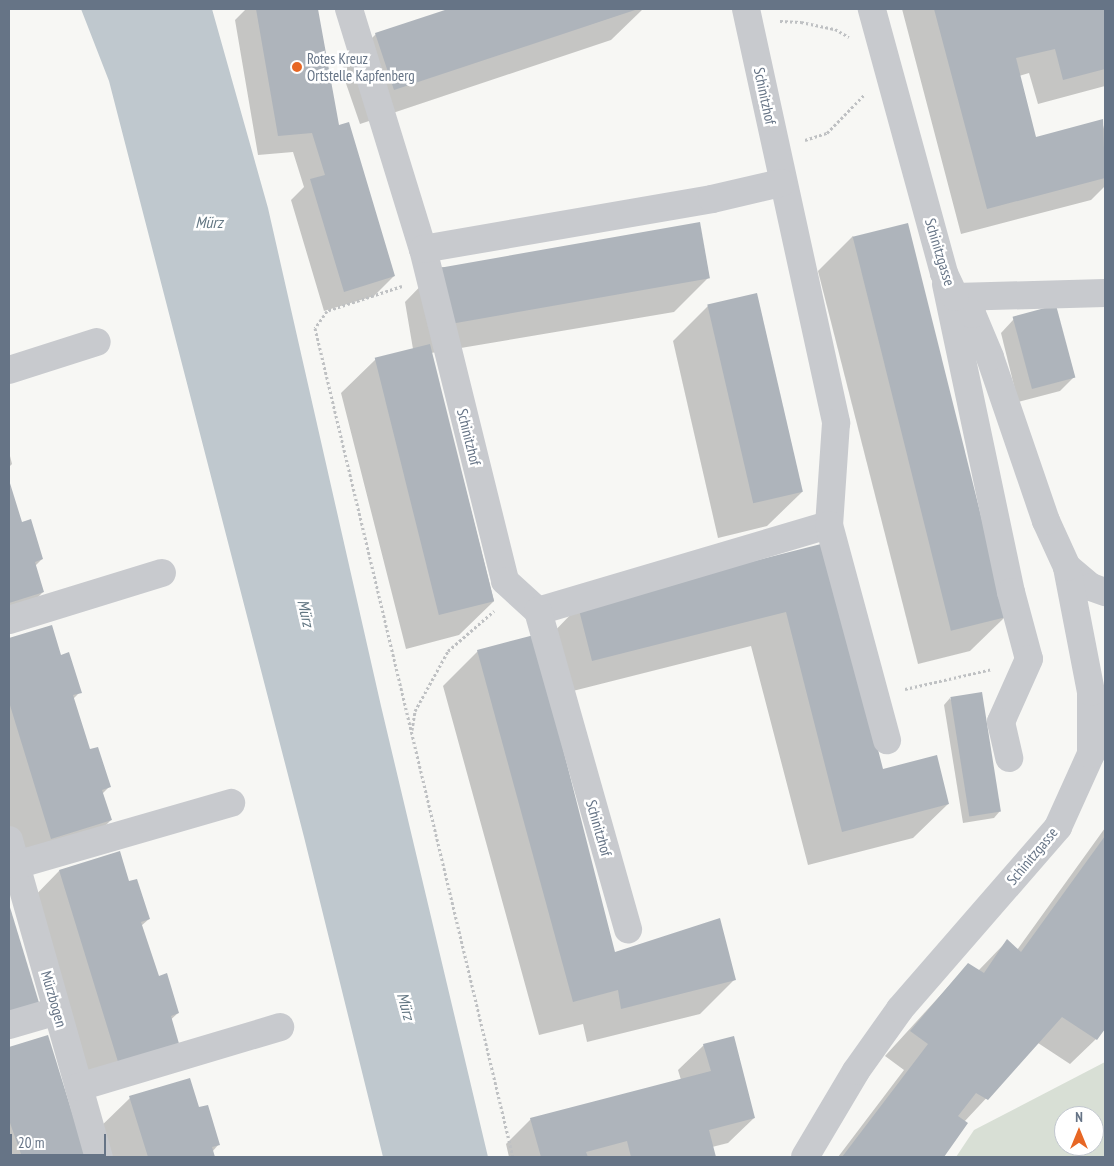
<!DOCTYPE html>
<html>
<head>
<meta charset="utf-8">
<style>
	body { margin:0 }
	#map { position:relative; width:1114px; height:1166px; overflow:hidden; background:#f7f7f4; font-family:"PT Sans Narrow",sans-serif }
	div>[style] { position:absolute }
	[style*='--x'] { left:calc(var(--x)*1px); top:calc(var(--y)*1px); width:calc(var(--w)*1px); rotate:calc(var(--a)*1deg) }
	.green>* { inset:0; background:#d8dfd5 }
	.water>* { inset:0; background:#bfc8ce }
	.shadow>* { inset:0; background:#0003 }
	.building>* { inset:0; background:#aeb4bb; transform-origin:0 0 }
	.path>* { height:3px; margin-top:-1.5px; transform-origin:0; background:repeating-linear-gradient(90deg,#bfc1c3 0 2.5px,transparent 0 5px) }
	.minor>* { height:28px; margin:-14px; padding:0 14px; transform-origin:14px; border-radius:14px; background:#c8cace }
	.dots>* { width:14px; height:14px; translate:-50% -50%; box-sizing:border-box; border:2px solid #fff; border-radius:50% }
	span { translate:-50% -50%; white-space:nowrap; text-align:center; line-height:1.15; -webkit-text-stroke:5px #fff; paint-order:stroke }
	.poi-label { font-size:15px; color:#667486 }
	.left { translate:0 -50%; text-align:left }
	.street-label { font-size:15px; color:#667486 }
	.water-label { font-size:16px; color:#627682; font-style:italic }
	.frame { position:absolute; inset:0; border:10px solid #667486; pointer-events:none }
	.north { position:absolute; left:1054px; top:1106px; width:50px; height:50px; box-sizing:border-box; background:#fff; border:1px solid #c2c7cf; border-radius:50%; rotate:0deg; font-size:14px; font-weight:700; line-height:20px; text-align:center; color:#667486 }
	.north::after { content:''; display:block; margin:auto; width:18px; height:22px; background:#e76725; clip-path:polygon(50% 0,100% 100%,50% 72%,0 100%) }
	.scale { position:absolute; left:10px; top:1134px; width:96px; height:22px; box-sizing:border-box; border:2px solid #667486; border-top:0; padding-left:6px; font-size:15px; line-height:18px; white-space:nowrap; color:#667486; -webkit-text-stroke:4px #fff; paint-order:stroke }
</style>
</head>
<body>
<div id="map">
	<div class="green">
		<i style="clip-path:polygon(evenodd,1105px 1062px,1105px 1157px,956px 1157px,974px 1130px,1105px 1062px,1064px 1116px,1094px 1116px,1094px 1146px,1064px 1146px,1064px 1116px)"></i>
	</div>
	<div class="water">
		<i style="clip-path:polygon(81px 9px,212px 9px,268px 208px,381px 706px,488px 1157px,383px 1157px,304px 837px,109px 81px)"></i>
	</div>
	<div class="shadow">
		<i style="clip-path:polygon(246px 9px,317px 9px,338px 127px,394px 276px,374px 296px,324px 311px,291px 200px,304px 187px,293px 152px,258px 155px,235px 20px)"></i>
		<i style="clip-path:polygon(452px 9px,643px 9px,611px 40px,360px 124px,341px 69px,376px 34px)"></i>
		<i style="clip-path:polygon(902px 9px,1105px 9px,1105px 86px,1038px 104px,1029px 73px,1019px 76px,1035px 138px,1102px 121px,1105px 133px,1105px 186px,1091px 200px,961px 234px)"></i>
		<i style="clip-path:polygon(853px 236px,1005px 617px,970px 651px,918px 664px,818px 271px)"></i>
		<i style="clip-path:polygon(439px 267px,708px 278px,674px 312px,431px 353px,494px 601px,459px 635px,406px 649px,341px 393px,376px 359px,413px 349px,405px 302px)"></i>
		<i style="clip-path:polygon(708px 306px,802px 492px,767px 526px,718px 538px,673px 341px)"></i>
		<i style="clip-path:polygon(1014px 319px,1073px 378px,1060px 391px,1018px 402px,1001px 333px)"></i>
		<i style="clip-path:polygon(9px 452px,12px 464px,9px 467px)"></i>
		<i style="clip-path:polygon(9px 482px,21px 523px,42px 559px,35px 566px,43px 592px,9px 626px)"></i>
		<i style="clip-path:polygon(824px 545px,882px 771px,948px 804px,913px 838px,808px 865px,751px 646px,557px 695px,544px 642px,578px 607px)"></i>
		<i style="clip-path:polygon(51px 627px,60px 657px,80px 692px,73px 699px,89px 751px,109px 787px,102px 794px,111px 820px,76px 855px,9px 848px,9px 640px)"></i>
		<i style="clip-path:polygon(478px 651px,614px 953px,735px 979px,700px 1014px,587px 1042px,583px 1024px,539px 1035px,443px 686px)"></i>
		<i style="clip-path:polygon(950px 698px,1000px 811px,994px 818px,963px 823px,944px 705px)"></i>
		<i style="clip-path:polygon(1105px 828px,1105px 1027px,1096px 1039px,1070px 1064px,1038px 1043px,964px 1122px,943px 1157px,838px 1157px,904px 1070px,885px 1056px,968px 965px,978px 971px,1007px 941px,1017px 950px)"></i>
		<i style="clip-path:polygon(59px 871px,128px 882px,149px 919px,141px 926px,158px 977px,178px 1013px,85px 1099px,25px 906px)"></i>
		<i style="clip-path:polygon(9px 906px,39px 1006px,9px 1036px)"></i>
		<i style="clip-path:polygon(47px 1036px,85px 1157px,9px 1157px,9px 1048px)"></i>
		<i style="clip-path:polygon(704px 1045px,754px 1118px,728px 1143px,712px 1147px,715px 1157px,509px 1157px,506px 1144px,531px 1119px,681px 1080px,678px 1070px)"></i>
		<i style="clip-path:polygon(130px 1098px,198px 1109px,219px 1144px,212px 1152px,213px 1157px,103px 1157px,95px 1132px)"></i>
	</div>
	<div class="building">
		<i style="clip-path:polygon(256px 9px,318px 9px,339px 125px,349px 122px,395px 276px,344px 292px,310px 179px,325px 175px,312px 133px,278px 136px)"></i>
		<i style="clip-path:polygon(448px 9px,638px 9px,394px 90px,375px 33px)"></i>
		<i style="clip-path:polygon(934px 9px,1105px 9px,1105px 69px,1063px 80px,1055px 49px,1016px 58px,1036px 137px,1103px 119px,1105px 178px,987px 209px)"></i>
		<i style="left:700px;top:222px;width:57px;height:265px;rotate:80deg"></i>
		<i style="left:908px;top:223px;width:406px;height:57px;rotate:76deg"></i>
		<i style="left:757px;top:293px;width:204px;height:51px;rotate:77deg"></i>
		<i style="left:1056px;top:305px;width:75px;height:45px;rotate:75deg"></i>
		<i style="left:430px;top:344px;width:265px;height:57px;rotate:76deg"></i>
		<i style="clip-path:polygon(9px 480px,22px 522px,31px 519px,43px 559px,35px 562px,44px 592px,9px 603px)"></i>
		<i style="clip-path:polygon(825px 543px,883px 769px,937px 755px,949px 804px,842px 832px,786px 612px,592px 661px,578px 606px)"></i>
		<i style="clip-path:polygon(52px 625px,61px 655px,69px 652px,82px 693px,73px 695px,90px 749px,98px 747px,111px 787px,102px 790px,112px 820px,51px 839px,9px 702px,9px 638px)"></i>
		<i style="clip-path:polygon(534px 635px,615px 952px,720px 918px,736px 980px,621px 1009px,618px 990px,573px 1002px,477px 650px)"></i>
		<i style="left:982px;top:692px;width:121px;height:32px;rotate:81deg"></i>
		<i style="clip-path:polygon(1105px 836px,1105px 1029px,1097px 1040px,1062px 1017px,988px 1100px,976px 1093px,958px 1116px,968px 1123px,944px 1157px,842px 1157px,928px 1044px,910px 1031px,968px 963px,984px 973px,1007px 939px,1021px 952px)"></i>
		<i style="clip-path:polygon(120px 851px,129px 881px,137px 879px,150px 919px,141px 922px,159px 976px,167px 973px,179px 1013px,171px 1016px,180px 1047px,119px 1065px,59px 870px)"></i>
		<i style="clip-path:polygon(9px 904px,40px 1006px,9px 1016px)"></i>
		<i style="clip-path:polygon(48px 1035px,86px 1157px,22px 1157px,9px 1120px,9px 1047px)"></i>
		<i style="clip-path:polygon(734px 1036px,755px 1118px,709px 1130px,716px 1157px,631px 1157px,627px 1141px,586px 1152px,588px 1157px,541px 1157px,530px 1118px,711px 1071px,703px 1044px)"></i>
		<i style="clip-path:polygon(190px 1078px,199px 1107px,208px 1105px,220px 1145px,212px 1147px,215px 1157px,148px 1157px,129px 1096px)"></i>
	</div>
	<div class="path">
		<i style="--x:780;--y:21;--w:21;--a:3"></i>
		<i style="--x:801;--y:22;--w:35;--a:12"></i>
		<i style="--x:835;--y:29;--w:16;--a:30"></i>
		<i style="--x:805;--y:140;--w:23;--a:-18"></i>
		<i style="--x:827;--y:133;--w:53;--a:-45.8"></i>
		<i style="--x:402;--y:286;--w:79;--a:161.6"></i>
		<i style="--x:327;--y:311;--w:21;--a:125"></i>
		<i style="--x:315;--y:328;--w:852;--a:76.57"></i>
		<i style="--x:905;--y:689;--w:89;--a:-12.9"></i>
		<i style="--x:412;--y:730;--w:19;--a:-81"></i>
		<i style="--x:415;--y:711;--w:68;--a:-61.2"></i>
		<i style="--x:448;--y:651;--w:61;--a:-41"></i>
	</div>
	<div class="minor">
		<i style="--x:349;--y:9;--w:251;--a:72.9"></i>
		<i style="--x:423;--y:249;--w:342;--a:76.1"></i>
		<i style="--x:505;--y:581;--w:45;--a:42.3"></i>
		<i style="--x:538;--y:611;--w:303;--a:-16.5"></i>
		<i style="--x:746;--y:9;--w:424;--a:77.7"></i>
		<i style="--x:836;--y:423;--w:102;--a:93.9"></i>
		<i style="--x:829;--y:525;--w:223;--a:74.9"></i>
		<i style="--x:423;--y:249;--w:293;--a:-9.8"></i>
		<i style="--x:712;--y:199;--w:71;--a:-13.1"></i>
		<i style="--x:946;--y:284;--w:315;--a:78.1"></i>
		<i style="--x:1011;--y:592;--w:69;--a:75"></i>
		<i style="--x:1029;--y:659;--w:69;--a:114"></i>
		<i style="--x:1001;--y:722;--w:37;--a:77"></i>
		<i style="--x:955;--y:297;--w:150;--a:-1.5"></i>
		<i style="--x:9;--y:370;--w:92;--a:-17.7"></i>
		<i style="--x:1067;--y:567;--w:31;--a:40"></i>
		<i style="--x:1091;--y:587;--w:15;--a:20"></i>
		<i style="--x:538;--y:611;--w:331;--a:74.2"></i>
		<i style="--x:9;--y:620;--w:160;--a:-17.1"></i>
		<i style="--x:9;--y:840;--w:330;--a:74.2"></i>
		<i style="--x:16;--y:865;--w:224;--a:-16.1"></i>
		<i style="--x:9;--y:1025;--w:50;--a:-16.3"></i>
		<i style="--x:79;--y:1087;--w:210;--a:-16.6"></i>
		<i style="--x:805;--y:1157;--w:100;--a:-59.3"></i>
		<i style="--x:856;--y:1071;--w:76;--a:-54.6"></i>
		<i style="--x:900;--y:1009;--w:241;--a:-49"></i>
		<i style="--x:1058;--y:827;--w:80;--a:-65.7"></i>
		<i style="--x:1091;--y:754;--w:62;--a:-90"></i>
		<i style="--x:1091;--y:692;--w:127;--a:-100.9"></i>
		<i style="--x:1067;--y:567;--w:51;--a:-114.5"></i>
		<i style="--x:1046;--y:521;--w:173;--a:-108.9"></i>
		<i style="--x:990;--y:357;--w:47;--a:-112.7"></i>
		<i style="--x:972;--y:314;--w:24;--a:-135"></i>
		<i style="--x:955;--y:297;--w:26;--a:-115"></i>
		<i style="--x:944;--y:273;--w:274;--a:-105.3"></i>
	</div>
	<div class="dots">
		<i style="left:297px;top:67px;background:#e76725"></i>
	</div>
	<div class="poi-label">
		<span class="left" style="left:307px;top:67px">Rotes Kreuz<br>Ortstelle Kapfenberg</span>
	</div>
	<div class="street-label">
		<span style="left:765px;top:96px;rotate:78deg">Schinitzhof</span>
		<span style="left:940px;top:252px;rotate:73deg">Schinitzgasse</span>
		<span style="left:469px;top:437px;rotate:76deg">Schinitzhof</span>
		<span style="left:599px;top:828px;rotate:74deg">Schinitzhof</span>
		<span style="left:1032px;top:856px;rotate:-50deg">Schinitzgasse</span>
		<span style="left:54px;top:999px;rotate:74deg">Mürzbogen</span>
	</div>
	<div class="water-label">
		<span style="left:209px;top:222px">Mürz</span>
		<span style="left:306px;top:613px;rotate:77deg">Mürz</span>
		<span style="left:406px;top:1006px;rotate:74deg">Mürz</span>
	</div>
	<div class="frame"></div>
	<div class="north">N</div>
	<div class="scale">20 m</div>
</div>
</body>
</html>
